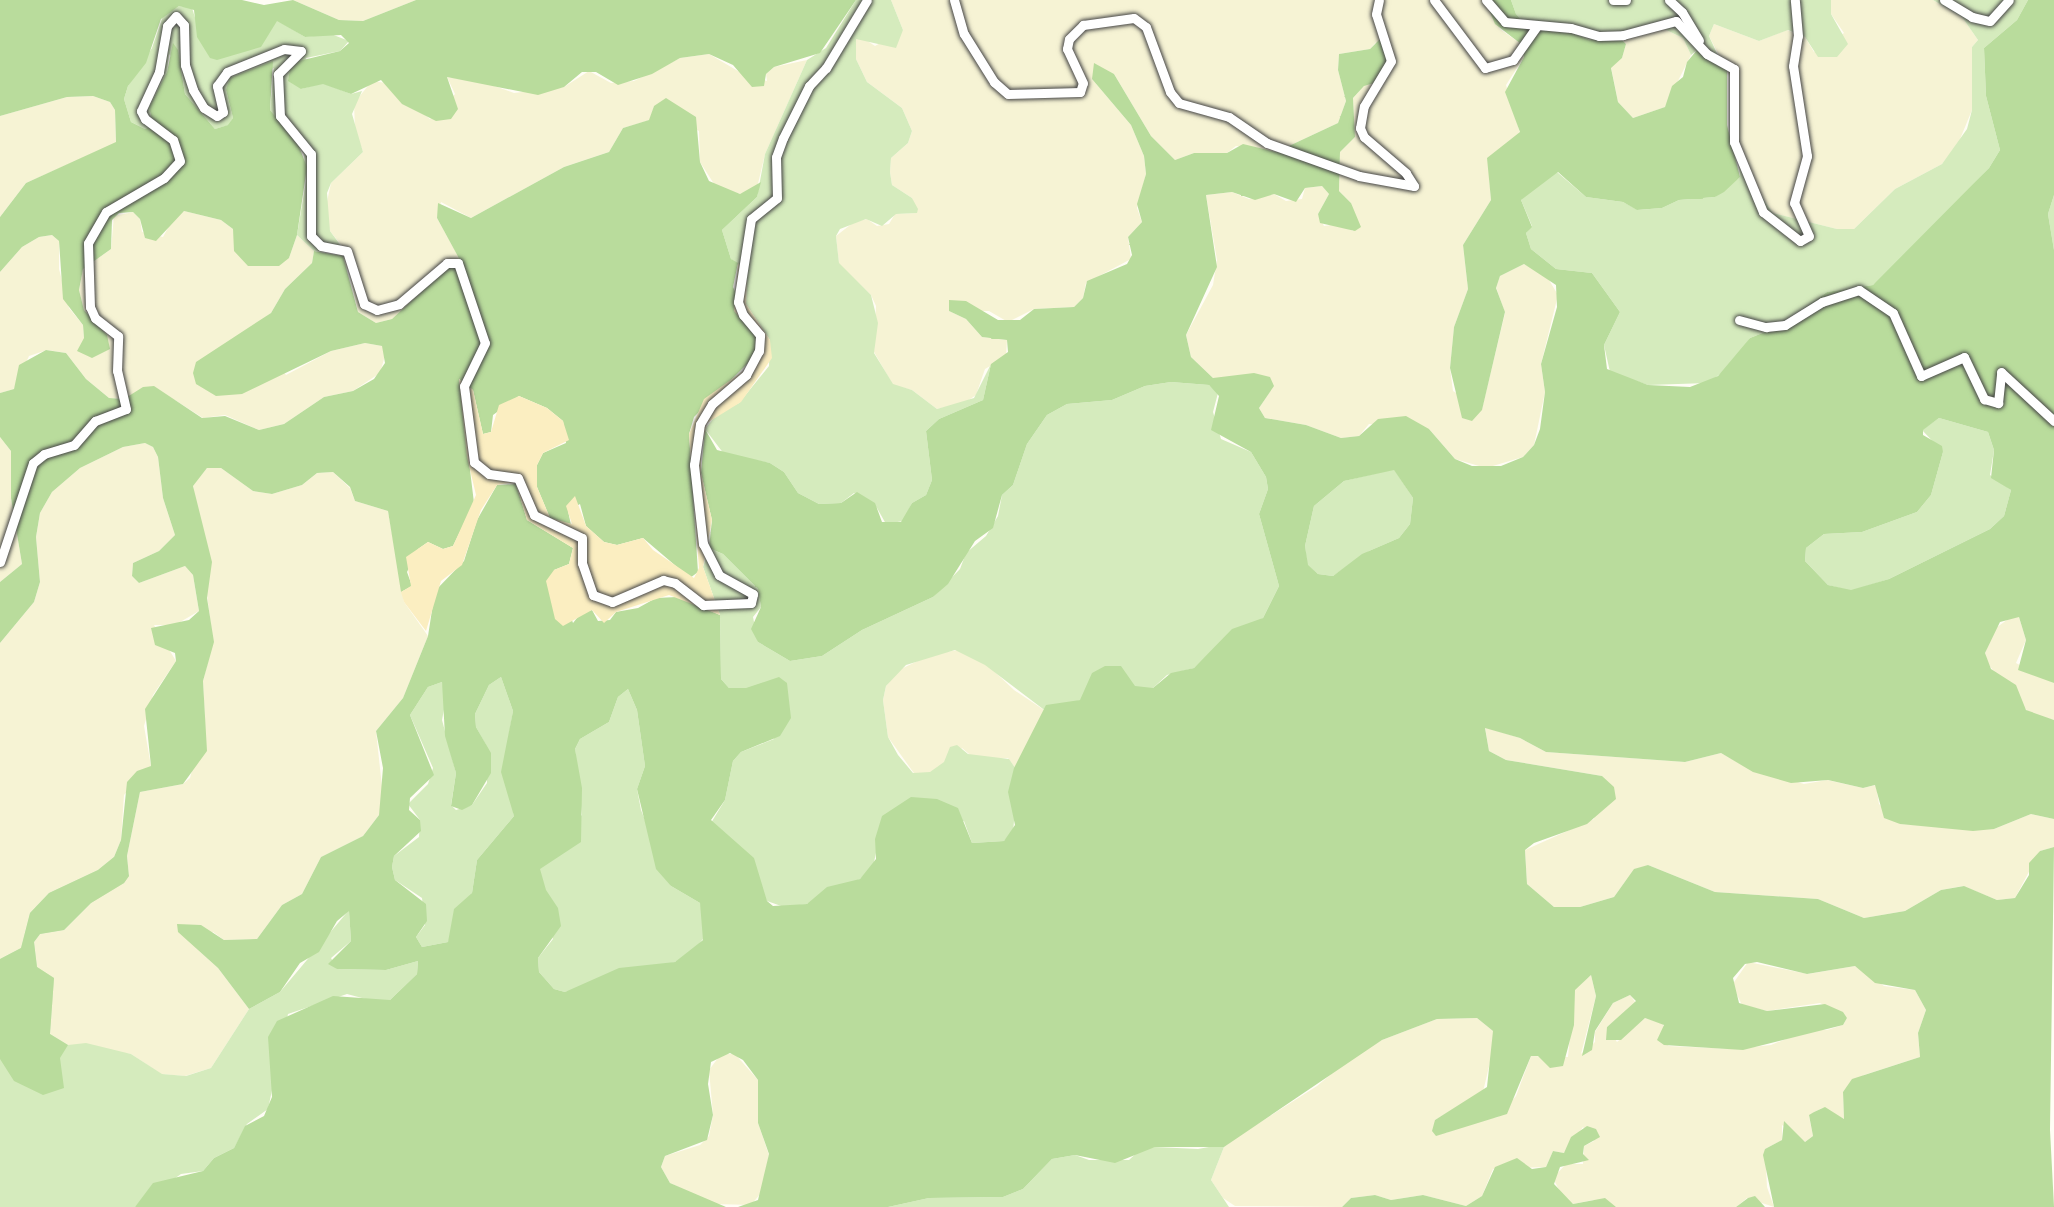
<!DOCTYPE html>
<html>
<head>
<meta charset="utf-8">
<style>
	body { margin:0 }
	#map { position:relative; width:2054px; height:1207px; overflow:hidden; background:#fffdf5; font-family:"Roboto Serif",serif }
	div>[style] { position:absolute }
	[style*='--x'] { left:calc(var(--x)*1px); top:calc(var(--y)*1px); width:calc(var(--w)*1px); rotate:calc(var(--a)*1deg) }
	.farmland>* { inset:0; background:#f6f3d4 }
	.green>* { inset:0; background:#d5ebbd }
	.forest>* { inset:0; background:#b9dc9c }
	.sand>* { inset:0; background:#fbeec1 }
	.roads { filter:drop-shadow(0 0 2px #444) drop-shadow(0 0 2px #444) }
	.street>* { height:9px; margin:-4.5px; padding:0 4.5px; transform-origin:4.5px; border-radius:4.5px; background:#fff }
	span { translate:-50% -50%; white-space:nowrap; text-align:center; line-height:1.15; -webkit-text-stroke:7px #fff; paint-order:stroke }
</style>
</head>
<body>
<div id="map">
	<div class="farmland">
		<i style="clip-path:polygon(293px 0,416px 0,363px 21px,339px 20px)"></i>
		<i style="clip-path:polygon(891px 0,1485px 0,1500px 29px,1521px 44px,1524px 57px,1506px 85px,1520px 133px,1489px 175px,1491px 200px,1463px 245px,1468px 289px,1454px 327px,1450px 368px,1453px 391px,1482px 409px,1505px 313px,1496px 287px,1500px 276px,1524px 264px,1546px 275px,1558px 295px,1541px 364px,1545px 392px,1534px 445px,1523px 457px,1486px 468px,1455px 459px,1429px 429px,1369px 424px,1359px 436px,1341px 438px,1306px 425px,1265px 418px,1259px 408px,1271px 390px,1213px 378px,1191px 357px,1186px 335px,1213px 285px,1217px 260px,1206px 195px,1232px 192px,1249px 199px,1274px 194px,1286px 201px,1302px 199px,1305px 188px,1322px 186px,1329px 194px,1318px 214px,1324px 226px,1339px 224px,1353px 231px,1351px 203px,1339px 191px,1340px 152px,1355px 137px,1353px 98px,1364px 86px,1376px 42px,1370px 49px,1339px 54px,1338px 70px,1346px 101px,1338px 123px,1276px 152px,1236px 146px,1227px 153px,1194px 153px,1175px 160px,1151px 136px,1114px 74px,1092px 79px,1131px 125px,1144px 156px,1146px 174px,1137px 208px,1142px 222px,1128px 237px,1131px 259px,1086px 283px,1083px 298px,1074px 307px,1034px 309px,1008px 322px,989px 311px,949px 311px,966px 319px,982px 337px,1007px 340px,1006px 357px,985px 369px,976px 395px,966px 402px,937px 409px,912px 390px,893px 385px,874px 352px,876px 306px,871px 295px,839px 264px,836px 236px,854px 222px,867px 219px,877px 226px,889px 224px,895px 214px,917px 213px,912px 198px,892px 185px,890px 172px,891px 158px,908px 143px,912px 131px,902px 108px,867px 82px,856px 59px,855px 39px,863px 38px,875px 46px,903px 30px)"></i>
		<i style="clip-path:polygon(1831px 0,1933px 0,1962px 17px,1978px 40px,1972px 47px,1972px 110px,1958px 144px,1942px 164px,1895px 189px,1854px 229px,1837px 229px,1773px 213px,1730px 149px,1730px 77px,1709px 36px,1714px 24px,1759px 41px,1787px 30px,1805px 37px,1814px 52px,1844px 33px,1831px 14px)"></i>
		<i style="clip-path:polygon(1660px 27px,1683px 38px,1691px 55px,1665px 107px,1633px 118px,1618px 102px,1611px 67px,1622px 58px,1626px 44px,1622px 40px)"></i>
		<i style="clip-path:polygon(709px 54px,743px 74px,767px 81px,766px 74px,774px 67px,807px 60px,765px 154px,757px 188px,740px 194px,716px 187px,700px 162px,699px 131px,654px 106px,650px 120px,623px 128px,609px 152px,564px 167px,471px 218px,441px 202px,437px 218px,462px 263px,392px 319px,376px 323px,358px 312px,349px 271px,335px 253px,342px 246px,330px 231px,325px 211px,331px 183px,363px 152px,355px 129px,354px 103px,372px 81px,386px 83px,430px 119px,455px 94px,447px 77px,483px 82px,514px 93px,564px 87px,589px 71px,611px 83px,634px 81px,680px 58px)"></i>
		<i style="clip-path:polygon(93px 96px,110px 102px,115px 110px,116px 143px,26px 183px,0 217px,0 116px,67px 97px)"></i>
		<i style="clip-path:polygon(184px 211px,221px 220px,233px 229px,236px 241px,289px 258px,297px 235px,314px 251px,312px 263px,285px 289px,271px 313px,251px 328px,286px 375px,331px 351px,365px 343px,382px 346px,386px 352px,380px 373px,353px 391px,324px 397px,284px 424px,259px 430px,225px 415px,203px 418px,175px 400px,109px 398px,86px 379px,66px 353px,47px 350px,29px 356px,14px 389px,0 393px,0 272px,22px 247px,39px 237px,52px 235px,59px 241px,59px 269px,69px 308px,83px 325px,84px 338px,104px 331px,84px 310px,79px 290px,83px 269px,111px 249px,114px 216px,133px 212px,140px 219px,142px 232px,163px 237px,174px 217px)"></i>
		<i style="clip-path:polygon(0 437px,11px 451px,11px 498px,22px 564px,0 582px)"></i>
		<i style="clip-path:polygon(145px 443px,153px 447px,158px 457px,163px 498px,175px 535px,159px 551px,133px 563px,132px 576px,139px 583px,185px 566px,193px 575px,199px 611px,175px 625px,154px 625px,176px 661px,153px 695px,144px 726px,151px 766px,124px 795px,121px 840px,114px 857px,98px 870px,49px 893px,30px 913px,21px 948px,0 959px,0 643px,34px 602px,40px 582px,36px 537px,40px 513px,52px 492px,80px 468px,123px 447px)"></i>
		<i style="clip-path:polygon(207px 468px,221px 468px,253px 491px,272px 494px,302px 485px,317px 473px,333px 472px,350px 488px,355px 501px,388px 511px,404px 602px,428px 636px,403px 698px,376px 731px,383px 796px,379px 815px,363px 836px,321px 857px,302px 894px,282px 905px,257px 939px,224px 940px,213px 932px,196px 948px,218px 968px,249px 1009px,211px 1068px,185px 1076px,161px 1074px,131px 1054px,68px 1045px,50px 1034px,52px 1005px,37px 967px,34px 942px,40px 934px,64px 930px,91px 903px,129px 876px,127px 856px,140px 792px,183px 784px,190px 778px,205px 721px,203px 681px,213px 642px,193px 485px)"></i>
		<i style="clip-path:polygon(2011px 617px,2019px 617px,2026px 640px,2016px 663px,2054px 683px,2054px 720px,2029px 713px,1987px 663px,1985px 653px,1993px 630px)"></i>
		<i style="clip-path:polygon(959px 650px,978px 656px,1014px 690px,1047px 712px,1018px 772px,1008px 758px,976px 760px,962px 748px,944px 772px,916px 776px,888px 737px,883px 700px,886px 686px,899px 670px,932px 654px)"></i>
		<i style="clip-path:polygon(1485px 727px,1520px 738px,1546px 752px,1685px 762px,1721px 753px,1744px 766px,1804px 784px,1827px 780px,1863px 788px,1876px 785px,1879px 804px,1900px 824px,1994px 829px,2031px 814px,2054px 819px,2054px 847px,2040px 851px,2015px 898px,1997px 900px,1963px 886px,1941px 890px,1905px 911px,1864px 918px,1818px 899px,1715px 892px,1648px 865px,1627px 879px,1614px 897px,1580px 907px,1554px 907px,1527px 884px,1525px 850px,1594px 819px,1602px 776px,1506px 760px,1489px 751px)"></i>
		<i style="clip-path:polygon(1748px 962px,1808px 974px,1855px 966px,1884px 986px,1915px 990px,1926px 1010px,1918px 1033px,1920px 1057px,1864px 1075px,1843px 1092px,1844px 1119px,1823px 1108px,1814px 1112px,1809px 1116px,1813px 1136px,1805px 1142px,1782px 1125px,1782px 1140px,1765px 1149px,1767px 1187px,1774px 1207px,1747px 1198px,1736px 1207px,1616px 1207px,1593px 1200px,1573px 1204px,1563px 1198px,1553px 1178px,1566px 1164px,1583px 1164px,1584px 1146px,1594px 1141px,1583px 1127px,1564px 1153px,1553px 1151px,1546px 1167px,1493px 1169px,1482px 1196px,1466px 1206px,1423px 1195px,1391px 1200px,1375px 1195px,1351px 1198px,1342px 1207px,1235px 1206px,1223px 1198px,1211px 1180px,1224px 1147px,1237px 1137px,1317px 1086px,1349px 1059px,1382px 1040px,1437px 1019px,1477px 1018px,1493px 1031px,1494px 1045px,1483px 1092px,1435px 1120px,1446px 1133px,1469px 1122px,1498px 1117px,1516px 1096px,1531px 1056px,1568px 1057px,1574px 990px,1591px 975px,1596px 996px,1581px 1054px,1595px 1042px,1595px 1032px,1613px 1003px,1630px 995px,1636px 1003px,1607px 1027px,1617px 1042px,1645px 1018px,1663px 1024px,1665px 1031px,1658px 1038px,1669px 1046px,1733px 1049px,1771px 1045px,1808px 1030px,1827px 1030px,1843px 1025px,1847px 1018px,1820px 1003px,1767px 1011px,1742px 1005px,1732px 985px)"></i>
		<i style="clip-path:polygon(721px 1054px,735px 1054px,758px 1080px,758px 1123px,769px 1155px,761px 1193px,751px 1205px,714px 1204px,670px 1183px,661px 1167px,665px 1156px,700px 1145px,709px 1136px,713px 1115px,709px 1070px)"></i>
	</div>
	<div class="green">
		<i style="clip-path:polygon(856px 0,891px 0,903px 30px,896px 48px,856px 39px,856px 59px,867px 82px,902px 108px,912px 131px,908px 143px,891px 158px,890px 172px,892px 185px,912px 198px,918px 209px,917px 213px,896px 214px,882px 226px,866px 219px,840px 229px,836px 236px,839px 263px,871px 295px,878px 323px,874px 353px,893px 384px,912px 390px,937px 409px,974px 398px,991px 364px,983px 400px,939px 419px,926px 431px,932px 480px,926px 495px,912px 503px,903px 521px,886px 524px,877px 508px,854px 493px,841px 503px,819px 504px,798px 493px,784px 472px,770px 463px,724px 454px,705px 429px,717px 414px,739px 403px,769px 366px,770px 340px,746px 304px,747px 274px,731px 259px,722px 230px,757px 197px,765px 154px,807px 60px,826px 48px)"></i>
		<i style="clip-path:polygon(1511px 0,1831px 0,1831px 14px,1848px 44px,1837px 57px,1818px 57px,1805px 37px,1788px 30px,1759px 41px,1714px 24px,1709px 36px,1720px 60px,1697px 50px,1691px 55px,1683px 38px,1660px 27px,1622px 40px,1590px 40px,1567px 31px,1531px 30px,1516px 14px)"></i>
		<i style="clip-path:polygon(1933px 0,2028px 0,2017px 20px,1984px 48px,1986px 96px,2000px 150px,1989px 168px,1890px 272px,1873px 285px,1827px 292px,1775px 328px,1750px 338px,1732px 365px,1708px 383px,1648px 385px,1610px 372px,1604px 345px,1620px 312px,1592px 273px,1556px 269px,1531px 249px,1526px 233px,1532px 226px,1521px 200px,1526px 192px,1557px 172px,1586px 197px,1623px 202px,1638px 210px,1662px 208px,1679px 200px,1715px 197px,1740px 177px,1739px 164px,1773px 213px,1837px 229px,1854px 229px,1895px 189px,1942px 164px,1967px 129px,1972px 110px,1972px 47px,1978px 40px,1962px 17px)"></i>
		<i style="clip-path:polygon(179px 6px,192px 8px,196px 21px,277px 20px,305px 37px,331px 34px,349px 41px,340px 51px,306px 58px,301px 89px,323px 83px,351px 94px,362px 91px,352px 114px,363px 152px,331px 183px,327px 193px,330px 231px,342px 247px,335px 253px,314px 251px,297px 235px,306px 181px,304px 154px,270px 110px,274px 68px,226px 90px,233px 118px,229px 125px,215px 129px,185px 94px,181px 66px,169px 54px,167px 72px,149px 107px,153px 125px,145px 129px,131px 122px,124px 99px,128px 86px,152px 48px,163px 16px)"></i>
		<i style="clip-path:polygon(2054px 195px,2054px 250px,2048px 214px)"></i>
		<i style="clip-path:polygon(1171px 382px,1209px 385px,1218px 393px,1213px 412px,1221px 439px,1251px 452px,1266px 477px,1268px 489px,1259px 514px,1279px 586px,1263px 618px,1214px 649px,1194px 668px,1167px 675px,1153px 688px,1080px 700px,1047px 712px,985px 665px,955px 650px,906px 665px,886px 686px,883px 700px,888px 737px,898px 755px,913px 773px,930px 772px,944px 762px,950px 747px,957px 745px,968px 754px,1009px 759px,1018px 772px,1013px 833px,1004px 841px,972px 843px,964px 821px,877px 848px,873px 867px,860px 879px,807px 904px,784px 907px,767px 901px,711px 823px,725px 800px,733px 761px,741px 752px,774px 739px,746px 688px,729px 688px,721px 679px,720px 615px,703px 567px,709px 548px,723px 554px,758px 589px,761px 607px,753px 617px,758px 642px,790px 661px,822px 656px,862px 630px,933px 597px,960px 569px,966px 553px,986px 536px,998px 516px,1002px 495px,1013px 485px,1027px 444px,1047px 415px,1067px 404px,1112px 400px,1145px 386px)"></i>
		<i style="clip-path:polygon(1939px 418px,1988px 432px,1994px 450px,1990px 475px,2011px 490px,2004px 516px,1990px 529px,1889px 579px,1851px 591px,1828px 585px,1805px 561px,1806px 548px,1824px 534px,1862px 532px,1917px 512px,1931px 495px,1943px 452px,1922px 430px)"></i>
		<i style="clip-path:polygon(1394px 469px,1413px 498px,1410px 524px,1399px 538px,1369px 551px,1333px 576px,1318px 574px,1307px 565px,1305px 546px,1314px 506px,1344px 481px)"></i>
		<i style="clip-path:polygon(501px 677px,513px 711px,505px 758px,514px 816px,477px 860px,472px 893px,448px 942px,422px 947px,416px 937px,425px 925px,422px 898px,395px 880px,392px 867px,394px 856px,419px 837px,420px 820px,408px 804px,428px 784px,433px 768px,410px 715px,428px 687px,442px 682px,446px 699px,442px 720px,456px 773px,451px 805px,456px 810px,472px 805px,487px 783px,486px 745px,476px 727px,475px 714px,489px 685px)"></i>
		<i style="clip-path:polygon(628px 689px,637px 710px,645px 766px,637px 789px,641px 810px,671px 886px,700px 903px,710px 931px,690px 954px,675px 962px,565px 992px,554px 989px,539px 972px,538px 958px,553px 939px,526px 866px,582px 815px,575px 749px,580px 739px,609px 722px,618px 697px)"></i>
		<i style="clip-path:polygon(114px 857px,129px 876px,124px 883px,91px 903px,64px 930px,40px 934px,34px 942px,37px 967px,54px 978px,50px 1034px,68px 1045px,86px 1043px,131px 1054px,162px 1074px,186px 1076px,211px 1068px,249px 1009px,280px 992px,349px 910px,351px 941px,331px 958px,337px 969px,386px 970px,418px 961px,417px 974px,390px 1000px,377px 1002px,347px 994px,288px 1014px,268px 1109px,247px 1124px,234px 1148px,214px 1158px,203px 1171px,181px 1174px,135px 1207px,0 1207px,0 959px,21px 948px,30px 913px,49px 893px,98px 870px)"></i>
		<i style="clip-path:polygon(1220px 1145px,1224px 1147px,1211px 1180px,1229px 1207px,888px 1207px,929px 1198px,1003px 1197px,1023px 1189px,1052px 1159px,1075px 1155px,1089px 1160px,1129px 1160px,1141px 1149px,1155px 1147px,1198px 1149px)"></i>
	</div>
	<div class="forest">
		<i style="clip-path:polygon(0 0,242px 0,264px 5px,293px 0,339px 20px,363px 21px,416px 0,856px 0,820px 53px,774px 67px,766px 74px,764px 86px,752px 87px,733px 65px,709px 54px,680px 58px,652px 74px,618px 85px,596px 72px,582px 72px,564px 87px,538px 95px,447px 77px,458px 109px,451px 119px,436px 121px,402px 104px,381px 80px,351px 94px,323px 84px,301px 89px,288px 81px,290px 70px,299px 61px,340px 51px,349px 43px,341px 35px,305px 37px,277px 21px,261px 47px,217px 60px,210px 58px,197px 37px,194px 10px,179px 6px,161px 19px,146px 63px,128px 86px,124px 99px,131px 122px,145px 129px,153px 125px,149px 107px,167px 72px,173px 43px,178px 50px,185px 94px,215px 129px,228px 125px,233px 118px,226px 90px,230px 78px,273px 61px,270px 110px,298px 144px,307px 167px,297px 235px,289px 258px,279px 266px,248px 266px,234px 251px,233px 229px,221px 220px,184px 211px,156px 241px,145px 238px,140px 219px,133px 212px,119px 213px,112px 220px,111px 249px,83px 269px,79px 290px,84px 310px,107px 335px,110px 349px,92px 358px,77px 351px,84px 338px,83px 325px,63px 299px,59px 241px,52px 235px,39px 237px,22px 247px,0 272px,0 217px,26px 183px,116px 142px,115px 110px,110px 102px,93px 96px,67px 97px,0 116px)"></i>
		<i style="clip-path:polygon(evenodd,1485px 0,1511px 0,1516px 14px,1531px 30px,1567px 31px,1590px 40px,1622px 40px,1626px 44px,1622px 58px,1611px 68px,1618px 102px,1633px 118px,1665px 107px,1672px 86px,1683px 77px,1687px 62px,1697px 50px,1727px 67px,1727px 125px,1740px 177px,1724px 192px,1715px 197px,1679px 200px,1662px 208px,1637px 210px,1623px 202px,1586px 197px,1558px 172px,1521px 200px,1532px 227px,1526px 233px,1531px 249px,1556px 269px,1592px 273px,1620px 312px,1604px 345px,1607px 369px,1648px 385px,1690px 387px,1718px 376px,1750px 338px,1775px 328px,1827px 292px,1873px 285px,1989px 168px,2000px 150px,1986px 96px,1984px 48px,2017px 20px,2028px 0,2054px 0,2054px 195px,2048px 214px,2054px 250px,2054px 683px,2018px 670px,2026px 640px,2019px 617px,2000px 622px,1985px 653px,1991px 669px,2016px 685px,2026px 710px,2054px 720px,2054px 819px,2031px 814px,1994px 829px,1973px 831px,1900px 824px,1884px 818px,1875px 785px,1863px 788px,1828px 780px,1791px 783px,1753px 772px,1721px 753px,1685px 762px,1546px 752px,1520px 738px,1485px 728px,1489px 751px,1506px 760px,1602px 776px,1614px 787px,1616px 799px,1587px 824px,1534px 843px,1525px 850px,1527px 884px,1554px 907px,1580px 907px,1614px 897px,1634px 869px,1648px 865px,1715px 892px,1818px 899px,1864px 918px,1905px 911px,1941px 890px,1964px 886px,1997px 900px,2015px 898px,2029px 875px,2029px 863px,2040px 851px,2054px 847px,2050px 1130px,2054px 1207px,1774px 1207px,1763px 1155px,1765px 1149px,1782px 1140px,1784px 1121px,1805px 1142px,1813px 1136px,1809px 1115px,1814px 1112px,1825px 1107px,1844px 1119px,1843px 1092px,1852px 1079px,1920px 1057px,1918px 1033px,1926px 1010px,1915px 990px,1875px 983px,1855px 966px,1807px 974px,1757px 962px,1745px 964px,1733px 978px,1739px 1003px,1767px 1011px,1825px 1004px,1843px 1012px,1847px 1018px,1843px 1025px,1743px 1050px,1664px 1045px,1657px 1040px,1664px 1025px,1645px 1018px,1621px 1040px,1606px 1040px,1607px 1027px,1636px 1001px,1630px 995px,1613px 1003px,1595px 1031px,1592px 1050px,1582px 1056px,1596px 996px,1591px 975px,1575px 990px,1574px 1025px,1563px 1066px,1550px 1068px,1538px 1056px,1531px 1056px,1507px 1114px,1436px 1136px,1432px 1131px,1435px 1120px,1487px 1087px,1493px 1031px,1477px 1018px,1437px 1019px,1382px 1040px,1224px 1147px,1155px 1147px,1115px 1163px,1075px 1155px,1052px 1159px,1023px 1189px,1003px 1197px,929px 1198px,888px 1207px,738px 1207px,758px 1200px,769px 1154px,758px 1123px,758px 1080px,743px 1060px,730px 1053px,711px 1062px,708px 1084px,713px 1115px,707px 1140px,665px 1156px,661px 1167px,670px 1183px,726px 1207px,135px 1207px,153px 1183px,203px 1171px,214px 1158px,234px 1148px,245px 1126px,264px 1116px,272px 1097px,268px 1037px,277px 1021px,333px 996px,390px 1000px,417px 974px,418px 961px,386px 970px,337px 969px,328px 964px,351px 941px,349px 911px,337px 921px,319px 952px,300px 963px,280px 992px,249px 1009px,218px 968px,178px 932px,177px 924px,201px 925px,224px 940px,257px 939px,282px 905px,302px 894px,321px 857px,363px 836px,379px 815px,383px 768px,376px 731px,403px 698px,428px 636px,435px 591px,464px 561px,477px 520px,497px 485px,516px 484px,527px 520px,573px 548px,569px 564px,554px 570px,573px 623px,581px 613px,592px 610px,598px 621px,610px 620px,616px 612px,638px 608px,656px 598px,677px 597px,720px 615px,721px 679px,729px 688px,746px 688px,779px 677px,787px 683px,791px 718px,780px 736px,741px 752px,733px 761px,725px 800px,711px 820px,754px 858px,767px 901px,773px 906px,807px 904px,827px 887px,860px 879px,876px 859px,875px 839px,882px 816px,911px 797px,937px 799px,958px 808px,972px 843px,1004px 841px,1015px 825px,1008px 792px,1014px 768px,1046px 705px,1080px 700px,1092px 673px,1105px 666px,1121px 666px,1135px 686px,1153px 688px,1171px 673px,1194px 668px,1232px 629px,1263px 618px,1279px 586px,1259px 514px,1268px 489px,1266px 477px,1251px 452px,1211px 430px,1219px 396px,1209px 385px,1171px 382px,1145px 386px,1112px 400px,1067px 404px,1047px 415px,1027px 444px,1013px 485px,1002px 495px,993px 528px,975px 541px,948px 584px,933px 597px,862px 630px,822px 656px,790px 661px,758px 642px,751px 629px,761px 607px,758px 589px,723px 554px,709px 548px,712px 520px,701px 473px,705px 429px,717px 450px,770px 463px,784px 472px,798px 493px,819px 504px,841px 503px,857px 492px,875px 503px,882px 522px,901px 522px,912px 503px,926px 495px,932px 480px,926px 431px,939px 419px,983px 400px,991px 364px,1008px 352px,1007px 340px,982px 337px,966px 319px,949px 311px,949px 300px,966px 301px,998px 320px,1020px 320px,1034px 309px,1074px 307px,1083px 298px,1087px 281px,1127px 264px,1132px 255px,1128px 237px,1142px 222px,1137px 204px,1146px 174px,1144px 156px,1131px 125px,1092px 79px,1094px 63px,1114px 74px,1151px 136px,1175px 160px,1194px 153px,1227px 153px,1243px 144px,1276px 152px,1338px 123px,1346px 101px,1338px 70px,1339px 54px,1370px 49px,1381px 38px,1389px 50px,1387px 79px,1364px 86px,1353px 98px,1355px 137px,1340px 152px,1339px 191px,1351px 203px,1361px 227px,1355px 231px,1320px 223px,1318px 214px,1329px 194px,1322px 186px,1305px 188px,1296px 202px,1274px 194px,1255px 200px,1232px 192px,1206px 195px,1217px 267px,1186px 335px,1191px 357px,1213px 378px,1254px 373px,1270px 377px,1274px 386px,1259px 408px,1265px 418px,1306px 425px,1341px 438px,1359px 436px,1378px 419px,1406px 416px,1429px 429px,1455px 459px,1472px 466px,1501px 466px,1523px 457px,1534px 445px,1540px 429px,1545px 392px,1541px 364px,1557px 307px,1556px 285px,1524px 264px,1500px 276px,1496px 288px,1505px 312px,1482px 410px,1472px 421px,1462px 418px,1450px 368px,1454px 327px,1468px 289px,1463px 245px,1491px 200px,1487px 158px,1520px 132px,1505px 92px,1524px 57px,1521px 44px,1495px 24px,1485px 0,1939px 418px,1988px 432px,1994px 450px,1991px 478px,2011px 490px,2004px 516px,1990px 529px,1889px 579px,1851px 590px,1828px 585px,1805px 561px,1806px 548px,1824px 534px,1862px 532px,1917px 512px,1931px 495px,1943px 452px,1942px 446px,1923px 435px,1923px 430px,1939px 418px,1485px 0,1394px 470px,1413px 498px,1410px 524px,1399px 538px,1362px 554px,1333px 576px,1318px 574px,1308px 565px,1305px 546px,1314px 506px,1344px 481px,1394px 470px,1485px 0,501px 677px,513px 711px,501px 772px,514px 816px,477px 860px,472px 893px,454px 909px,448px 942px,422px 947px,416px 937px,427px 921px,426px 904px,395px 880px,392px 867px,394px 856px,421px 831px,420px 820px,409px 810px,410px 798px,434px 775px,410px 715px,428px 687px,442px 682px,445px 736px,456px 773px,451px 806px,462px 810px,472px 805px,491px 773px,491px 753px,476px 727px,475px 714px,489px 685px,501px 677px,1485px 0,628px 689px,637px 710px,645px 766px,637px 789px,656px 869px,671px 886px,700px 903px,703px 940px,675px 962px,619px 968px,565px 992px,554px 989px,539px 972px,538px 958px,561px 926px,558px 908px,546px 890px,540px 869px,581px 842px,582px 788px,575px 749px,580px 739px,609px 722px,618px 697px,628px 689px)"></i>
		<i style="clip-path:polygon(666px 98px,696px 117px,700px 162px,709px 181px,740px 194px,761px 182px,757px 197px,722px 230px,731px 259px,738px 263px,733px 287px,756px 336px,755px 356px,694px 417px,689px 434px,698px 572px,690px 578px,643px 538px,617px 545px,604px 542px,586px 526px,580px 504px,568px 511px,571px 525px,550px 518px,537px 487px,537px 465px,543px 453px,566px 443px,563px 421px,547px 408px,519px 396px,493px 415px,491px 432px,483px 434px,473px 390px,459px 379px,474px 503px,453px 546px,443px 549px,428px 542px,418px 549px,407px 572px,412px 586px,401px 592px,388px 511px,355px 501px,350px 487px,333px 472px,317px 473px,302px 485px,272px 494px,253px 491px,221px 468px,207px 468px,193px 486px,212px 562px,207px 598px,214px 642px,203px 681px,207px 751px,183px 784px,140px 792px,127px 856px,129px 876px,124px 883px,91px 903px,64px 930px,40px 934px,34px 942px,37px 967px,54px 978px,50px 1034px,68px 1045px,60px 1058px,64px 1088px,43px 1095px,14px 1081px,0 1059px,0 959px,21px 948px,30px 913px,49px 893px,98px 870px,114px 857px,121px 840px,127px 782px,137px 771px,151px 766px,145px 709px,176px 661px,175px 653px,155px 645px,151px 628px,189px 620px,199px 611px,193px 575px,185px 566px,139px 583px,132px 576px,133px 563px,159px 551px,175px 535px,163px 498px,158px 457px,153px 447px,145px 443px,123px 447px,80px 468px,52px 492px,40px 513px,36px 537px,40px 582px,34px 602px,0 643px,0 582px,22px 564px,11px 498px,11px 451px,0 437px,0 393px,14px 389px,19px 365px,46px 350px,66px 353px,86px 379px,109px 398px,124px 399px,143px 387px,154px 386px,202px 418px,225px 416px,259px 430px,284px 424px,324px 397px,353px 391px,374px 379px,385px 363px,382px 346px,365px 343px,331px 351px,242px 394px,216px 396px,196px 384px,193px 373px,196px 362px,271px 313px,285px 289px,312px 263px,314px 251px,343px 256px,358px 312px,376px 323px,392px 319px,445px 270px,461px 262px,437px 218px,438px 203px,471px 218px,564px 167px,609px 152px,623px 128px,649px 120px,654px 106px)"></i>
		<i style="clip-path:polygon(1587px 1126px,1596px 1129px,1600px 1137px,1584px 1146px,1583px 1154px,1589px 1160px,1560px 1167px,1554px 1184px,1573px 1204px,1605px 1198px,1616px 1207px,1342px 1207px,1351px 1198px,1375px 1195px,1391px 1200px,1423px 1195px,1466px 1206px,1482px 1196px,1495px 1167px,1517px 1158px,1532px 1169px,1546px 1167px,1553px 1151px,1564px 1153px,1571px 1137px)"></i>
		<i style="clip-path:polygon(1755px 1196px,1765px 1207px,1736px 1207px,1748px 1198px)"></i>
	</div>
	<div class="sand">
		<i style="clip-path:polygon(738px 263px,747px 274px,746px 304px,770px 340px,772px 358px,741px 402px,707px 423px,701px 451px,701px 473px,712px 520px,703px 567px,720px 615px,669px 595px,616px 612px,604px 623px,592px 610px,563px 626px,555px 619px,546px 581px,554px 570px,569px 564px,573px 548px,527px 520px,516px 484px,509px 483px,497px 485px,481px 510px,462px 565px,441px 581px,426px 631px,404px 602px,401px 592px,411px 586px,406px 557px,428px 542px,443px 549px,453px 546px,476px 495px,467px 457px,459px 379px,473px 390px,483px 434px,491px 432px,499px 405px,519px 396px,547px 408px,563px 421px,569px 440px,543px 453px,537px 465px,537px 487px,550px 518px,572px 524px,566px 506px,575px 496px,586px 526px,604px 542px,617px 545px,643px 538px,653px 550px,694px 578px,699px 568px,689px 434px,704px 399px,746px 369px,755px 356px,756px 336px,734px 311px)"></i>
	</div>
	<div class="roads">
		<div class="street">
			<i style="--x:954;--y:0;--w:35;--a:74"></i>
			<i style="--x:964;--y:34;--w:57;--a:58"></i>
			<i style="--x:994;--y:82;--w:18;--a:41"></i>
			<i style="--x:1008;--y:94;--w:72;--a:-1.6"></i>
			<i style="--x:1080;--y:92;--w:9;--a:-72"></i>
			<i style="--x:1083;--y:83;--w:38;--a:-115"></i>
			<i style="--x:1067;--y:49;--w:10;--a:-79"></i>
			<i style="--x:1069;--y:39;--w:20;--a:-45"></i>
			<i style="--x:1083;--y:25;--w:51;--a:-7.8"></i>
			<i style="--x:1134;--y:18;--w:15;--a:37"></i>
			<i style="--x:1146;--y:27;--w:69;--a:69.7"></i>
			<i style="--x:1170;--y:92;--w:14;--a:51"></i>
			<i style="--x:1179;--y:103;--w:52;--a:15.6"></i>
			<i style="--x:1229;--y:117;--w:46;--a:34.4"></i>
			<i style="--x:1267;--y:143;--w:98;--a:19.7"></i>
			<i style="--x:1359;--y:176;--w:56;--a:10.3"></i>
			<i style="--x:1414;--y:186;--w:15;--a:-122"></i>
			<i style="--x:1406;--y:173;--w:55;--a:-139.4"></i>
			<i style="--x:1364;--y:137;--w:10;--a:-114"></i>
			<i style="--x:1360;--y:128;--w:22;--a:-80"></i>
			<i style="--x:1364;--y:106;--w:52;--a:-59"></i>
			<i style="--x:1391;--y:61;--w:49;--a:-107.7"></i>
			<i style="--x:1376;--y:14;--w:14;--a:-78"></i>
			<i style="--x:1434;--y:0;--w:85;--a:53.1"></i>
			<i style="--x:1485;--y:68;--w:29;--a:-16"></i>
			<i style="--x:1513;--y:60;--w:42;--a:-54.8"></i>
			<i style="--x:1486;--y:0;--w:29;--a:49"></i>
			<i style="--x:1505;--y:22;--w:66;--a:5.2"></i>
			<i style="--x:1571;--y:28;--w:29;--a:16"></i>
			<i style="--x:1599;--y:36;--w:24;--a:-2"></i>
			<i style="--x:1623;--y:35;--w:55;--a:-14.8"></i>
			<i style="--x:1676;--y:21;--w:45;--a:46.8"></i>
			<i style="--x:1707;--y:54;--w:31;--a:29"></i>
			<i style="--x:1734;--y:69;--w:73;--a:90"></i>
			<i style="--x:1734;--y:142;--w:76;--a:67.5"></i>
			<i style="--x:1763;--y:212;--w:47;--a:38.1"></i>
			<i style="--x:1800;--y:241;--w:10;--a:-29"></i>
			<i style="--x:1809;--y:236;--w:36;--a:-114"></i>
			<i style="--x:1794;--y:203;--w:49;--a:-74.5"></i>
			<i style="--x:1807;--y:156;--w:91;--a:-98.8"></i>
			<i style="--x:1793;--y:66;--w:30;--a:-81"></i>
			<i style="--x:1798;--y:36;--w:36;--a:-95"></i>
			<i style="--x:1613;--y:0;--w:13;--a:0"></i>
			<i style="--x:1669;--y:0;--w:18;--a:43"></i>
			<i style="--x:1682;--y:12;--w:33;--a:59"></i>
			<i style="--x:1944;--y:0;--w:33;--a:31"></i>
			<i style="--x:1972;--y:17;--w:18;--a:13"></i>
			<i style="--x:1990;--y:21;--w:28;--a:-48"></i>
			<i style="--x:1739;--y:320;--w:28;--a:15"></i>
			<i style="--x:1766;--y:327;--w:19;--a:-6"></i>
			<i style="--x:1785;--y:325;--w:44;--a:-31.9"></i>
			<i style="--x:1822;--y:302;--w:39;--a:-18"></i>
			<i style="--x:1859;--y:290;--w:41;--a:34.1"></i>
			<i style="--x:1893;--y:313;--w:69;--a:66"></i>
			<i style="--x:1921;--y:376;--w:47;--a:-23.8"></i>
			<i style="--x:1964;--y:357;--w:47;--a:64.5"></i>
			<i style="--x:1984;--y:399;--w:15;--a:16"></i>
			<i style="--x:1998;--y:403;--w:31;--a:-84"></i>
			<i style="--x:2001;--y:372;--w:72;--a:42.8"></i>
			<i style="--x:0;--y:562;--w:104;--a:-71.6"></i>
			<i style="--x:33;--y:463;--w:14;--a:-39"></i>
			<i style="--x:44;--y:454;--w:31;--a:-17"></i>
			<i style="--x:74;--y:445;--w:32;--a:-49"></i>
			<i style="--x:95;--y:421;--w:33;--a:-21"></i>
			<i style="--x:126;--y:409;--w:39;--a:-103"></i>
			<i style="--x:117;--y:371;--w:35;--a:-88"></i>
			<i style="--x:118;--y:336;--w:29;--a:-142"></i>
			<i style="--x:95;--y:318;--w:12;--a:-114"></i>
			<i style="--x:90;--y:307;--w:64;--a:-91.8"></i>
			<i style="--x:88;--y:243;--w:36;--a:-60"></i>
			<i style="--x:106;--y:212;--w:67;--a:-30.4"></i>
			<i style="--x:164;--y:178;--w:23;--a:-47"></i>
			<i style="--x:180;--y:161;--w:22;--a:-108"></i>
			<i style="--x:173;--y:140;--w:35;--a:-143"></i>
			<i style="--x:145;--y:119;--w:9;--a:-117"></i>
			<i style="--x:141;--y:111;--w:43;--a:-65.2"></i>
			<i style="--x:159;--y:72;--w:47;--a:-80.1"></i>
			<i style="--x:167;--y:26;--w:13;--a:-48"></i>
			<i style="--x:176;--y:16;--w:12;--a:48"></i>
			<i style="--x:184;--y:25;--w:40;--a:88.6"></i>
			<i style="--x:185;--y:65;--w:26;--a:72"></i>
			<i style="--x:193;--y:90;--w:21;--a:59"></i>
			<i style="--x:204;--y:108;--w:15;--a:32"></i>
			<i style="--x:217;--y:116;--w:7;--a:-34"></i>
			<i style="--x:223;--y:112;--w:27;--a:-103"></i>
			<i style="--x:217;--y:86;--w:17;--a:-54"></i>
			<i style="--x:227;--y:72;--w:61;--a:-22"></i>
			<i style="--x:284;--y:49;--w:17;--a:7"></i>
			<i style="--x:301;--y:51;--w:33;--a:135"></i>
			<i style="--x:278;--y:74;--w:42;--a:87.3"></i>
			<i style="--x:280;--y:116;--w:49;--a:50.8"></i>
			<i style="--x:311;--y:154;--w:82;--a:90"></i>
			<i style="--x:311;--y:236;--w:14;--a:45"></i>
			<i style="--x:321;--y:246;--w:26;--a:11"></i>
			<i style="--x:347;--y:251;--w:56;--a:72.2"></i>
			<i style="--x:364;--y:304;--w:14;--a:25"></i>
			<i style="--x:377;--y:310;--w:23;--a:-15"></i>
			<i style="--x:399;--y:304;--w:63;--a:-40.5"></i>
			<i style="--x:447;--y:263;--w:11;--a:0"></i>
			<i style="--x:458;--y:263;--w:84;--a:71.4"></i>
			<i style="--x:485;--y:343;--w:48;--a:116"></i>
			<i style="--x:464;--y:386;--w:77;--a:82.5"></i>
			<i style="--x:474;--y:462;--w:19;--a:39"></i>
			<i style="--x:489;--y:474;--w:29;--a:8"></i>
			<i style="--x:518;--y:478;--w:40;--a:66.6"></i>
			<i style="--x:534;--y:515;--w:53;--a:25.6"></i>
			<i style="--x:582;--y:538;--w:25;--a:90"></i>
			<i style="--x:582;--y:563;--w:34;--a:71"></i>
			<i style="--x:593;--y:595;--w:20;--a:20"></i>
			<i style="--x:612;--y:602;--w:56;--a:-23.3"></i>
			<i style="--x:663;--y:580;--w:12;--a:14"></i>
			<i style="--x:675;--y:583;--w:36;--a:38"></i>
			<i style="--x:703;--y:605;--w:48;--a:-2.4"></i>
			<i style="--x:751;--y:603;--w:9;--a:-77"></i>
			<i style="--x:753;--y:594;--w:39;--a:-151"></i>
			<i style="--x:719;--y:575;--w:35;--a:-117"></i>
			<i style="--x:703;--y:544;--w:80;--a:-96.5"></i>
			<i style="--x:694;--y:465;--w:41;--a:-81.7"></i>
			<i style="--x:700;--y:424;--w:23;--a:-59"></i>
			<i style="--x:712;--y:404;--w:45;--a:-40.5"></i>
			<i style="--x:746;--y:375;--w:27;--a:-62"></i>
			<i style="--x:759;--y:351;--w:16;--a:-86"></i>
			<i style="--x:760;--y:335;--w:26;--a:-130"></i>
			<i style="--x:743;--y:315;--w:14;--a:-111"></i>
			<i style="--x:738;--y:302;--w:84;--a:-81.1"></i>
			<i style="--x:751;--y:219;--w:33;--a:-39"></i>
			<i style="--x:777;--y:198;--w:41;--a:-91.4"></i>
			<i style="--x:776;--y:157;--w:20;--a:-70"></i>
			<i style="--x:783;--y:138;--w:58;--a:-63.4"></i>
			<i style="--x:809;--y:86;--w:25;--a:-47"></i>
			<i style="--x:826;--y:68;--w:79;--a:-58.9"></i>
		</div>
	</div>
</div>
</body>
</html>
